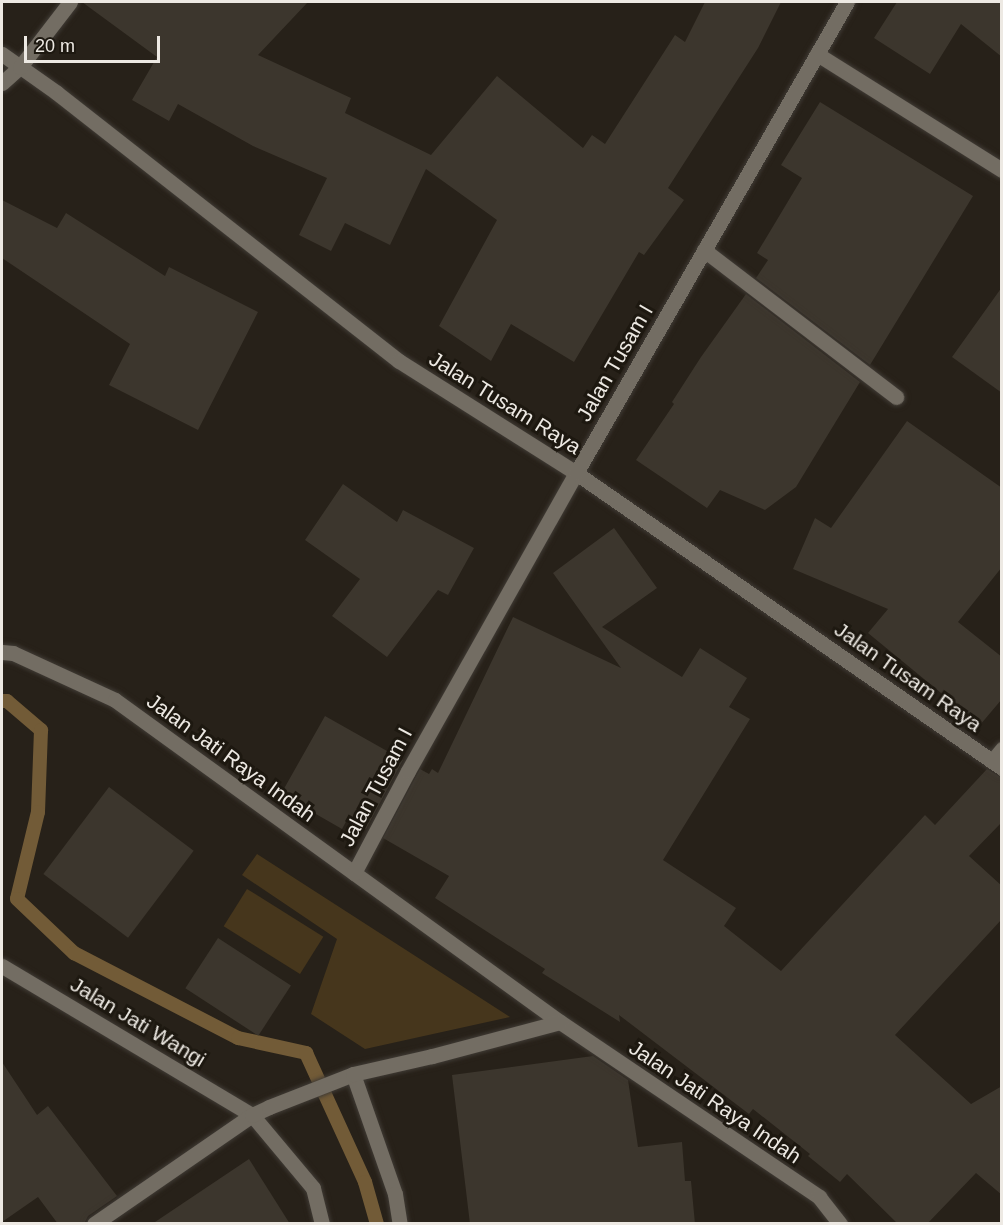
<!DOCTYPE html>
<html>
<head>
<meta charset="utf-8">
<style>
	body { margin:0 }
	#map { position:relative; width:1003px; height:1225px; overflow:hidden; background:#272119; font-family:Helvetica,sans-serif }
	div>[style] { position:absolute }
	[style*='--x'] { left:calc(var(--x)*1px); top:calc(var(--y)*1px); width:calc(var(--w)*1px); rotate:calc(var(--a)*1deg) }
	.green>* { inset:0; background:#46361c; transform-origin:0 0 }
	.stream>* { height:14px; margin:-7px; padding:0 7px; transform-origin:7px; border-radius:7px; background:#725b37 }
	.building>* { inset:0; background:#3c362d; transform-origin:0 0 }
	.roads { filter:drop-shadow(0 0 2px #403b35) drop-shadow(0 0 2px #403b35) }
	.service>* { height:15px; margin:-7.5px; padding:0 7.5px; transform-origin:7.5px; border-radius:7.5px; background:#736d63 }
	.minor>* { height:15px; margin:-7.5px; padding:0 7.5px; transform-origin:7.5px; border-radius:7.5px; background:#736d63 }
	span { translate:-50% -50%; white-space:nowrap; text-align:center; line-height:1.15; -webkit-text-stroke:6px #1d1810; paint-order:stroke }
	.street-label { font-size:21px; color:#ede9e3 }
	.frame { position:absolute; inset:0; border:3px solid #ede9e3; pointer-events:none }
	.scale { position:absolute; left:24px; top:36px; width:136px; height:27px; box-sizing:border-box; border:3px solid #ede9e3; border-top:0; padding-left:8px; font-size:18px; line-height:21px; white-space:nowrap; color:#ede9e3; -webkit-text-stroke:4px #1d1810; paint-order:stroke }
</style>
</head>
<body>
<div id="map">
	<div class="green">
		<i style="clip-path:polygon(257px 854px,510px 1017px,365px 1049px,311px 1014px,337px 939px,242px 875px)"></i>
		<i style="left:247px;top:889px;width:90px;height:44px;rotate:32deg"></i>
	</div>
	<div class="stream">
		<i style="--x:2;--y:701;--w:5;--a:0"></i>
		<i style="--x:7;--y:701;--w:45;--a:40.5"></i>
		<i style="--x:41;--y:730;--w:82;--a:92.1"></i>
		<i style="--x:38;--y:812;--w:89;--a:103.6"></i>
		<i style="--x:17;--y:899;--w:79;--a:43.5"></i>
		<i style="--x:74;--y:953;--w:185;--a:27.4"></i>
		<i style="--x:238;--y:1038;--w:70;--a:12.4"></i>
		<i style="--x:306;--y:1053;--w:142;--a:65.4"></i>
		<i style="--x:365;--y:1182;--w:44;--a:74.1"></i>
	</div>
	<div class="building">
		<i style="clip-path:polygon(82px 2px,308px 2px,258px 55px,351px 98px,345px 113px,431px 155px,497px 76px,583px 148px,592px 135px,605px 144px,675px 35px,685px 42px,705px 2px,781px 2px,758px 48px,668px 188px,684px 200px,644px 255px,639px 252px,574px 362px,511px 324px,491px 361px,439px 326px,497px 220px,426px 169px,390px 245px,345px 223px,331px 251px,299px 235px,327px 178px,253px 146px,178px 104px,169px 121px,132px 100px,157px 57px)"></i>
		<i style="clip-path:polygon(897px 2px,1002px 2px,1002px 57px,961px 24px,930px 74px,874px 38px)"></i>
		<i style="clip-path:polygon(820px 102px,973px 196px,870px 365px,756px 278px,768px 260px,757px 253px,802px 178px,781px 165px)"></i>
		<i style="clip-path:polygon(2px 200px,57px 228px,66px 213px,165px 276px,169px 267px,258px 312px,198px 430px,109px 385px,130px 344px,2px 258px)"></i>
		<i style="clip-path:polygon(1002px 287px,1002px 393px,952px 357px)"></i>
		<i style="clip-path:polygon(746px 294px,860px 382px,796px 487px,765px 510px,720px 490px,707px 508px,636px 460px,674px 404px,672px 402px,701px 357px)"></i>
		<i style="clip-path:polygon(907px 421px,1002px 488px,1002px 567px,958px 622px,1002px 657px,1002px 699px,980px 725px,868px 633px,888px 609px,793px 569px,815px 518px,831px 528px)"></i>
		<i style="clip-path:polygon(343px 484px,397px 522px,403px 510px,474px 548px,448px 595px,438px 590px,387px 657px,332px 616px,360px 579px,305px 540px)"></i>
		<i style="clip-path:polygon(614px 528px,657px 588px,602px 627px,682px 677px,700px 648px,747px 678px,729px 707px,750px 719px,663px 860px,736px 908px,724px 926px,781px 971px,925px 815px,935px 825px,987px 769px,1002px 778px,1002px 822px,969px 856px,1002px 886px,1002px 919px,895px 1035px,971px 1104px,1002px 1086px,1002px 1195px,976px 1173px,927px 1224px,898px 1224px,847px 1174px,840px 1182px,808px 1156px,810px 1154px,753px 1109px,749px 1114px,619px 1015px,620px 1022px,542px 973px,545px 969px,435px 898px,449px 876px,383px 838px,420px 769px,429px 774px,432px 769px,438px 773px,513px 617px,621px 668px,553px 573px)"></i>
		<i style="clip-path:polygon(325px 716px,403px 760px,366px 829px,348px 818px,342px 829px,281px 794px)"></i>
		<i style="left:109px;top:787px;width:106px;height:109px;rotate:37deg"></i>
		<i style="left:218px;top:938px;width:87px;height:60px;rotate:33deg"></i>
		<i style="clip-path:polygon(593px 1056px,628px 1080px,638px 1147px,682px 1142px,685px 1181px,691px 1181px,695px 1224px,470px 1224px,452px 1075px)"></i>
		<i style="clip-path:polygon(2px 1062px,37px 1115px,48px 1106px,117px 1196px,88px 1216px,84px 1224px,58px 1224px,38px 1197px,2px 1222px)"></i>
		<i style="clip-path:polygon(249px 1159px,290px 1224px,152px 1224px)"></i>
	</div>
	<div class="roads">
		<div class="service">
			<i style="--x:992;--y:761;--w:16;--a:-50"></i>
		</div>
		<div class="minor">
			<i style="--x:2;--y:54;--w:67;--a:35.3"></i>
			<i style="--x:57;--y:93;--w:434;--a:38.1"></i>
			<i style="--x:399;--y:361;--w:209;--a:32.3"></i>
			<i style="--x:576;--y:473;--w:518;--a:34.7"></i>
			<i style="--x:817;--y:54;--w:218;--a:32.1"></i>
			<i style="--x:2;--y:83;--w:24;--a:-42"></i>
			<i style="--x:20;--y:67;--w:82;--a:-52.4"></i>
			<i style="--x:704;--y:250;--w:242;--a:37.4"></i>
			<i style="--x:2;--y:652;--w:11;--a:5"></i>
			<i style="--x:13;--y:653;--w:112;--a:24.7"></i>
			<i style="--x:115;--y:700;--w:549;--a:35.89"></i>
			<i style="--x:560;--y:1022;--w:313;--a:34"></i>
			<i style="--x:819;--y:1197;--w:34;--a:52"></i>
			<i style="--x:354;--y:873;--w:115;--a:-62.1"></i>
			<i style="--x:408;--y:771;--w:342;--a:-60.6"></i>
			<i style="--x:576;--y:473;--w:543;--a:-60.09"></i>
			<i style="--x:2;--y:966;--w:291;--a:30.8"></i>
			<i style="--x:252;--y:1115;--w:95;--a:50.1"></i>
			<i style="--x:313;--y:1188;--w:37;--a:76"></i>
			<i style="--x:353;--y:1074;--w:127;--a:70.7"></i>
			<i style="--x:395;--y:1194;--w:30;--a:81"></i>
			<i style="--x:94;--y:1224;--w:192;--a:-34.6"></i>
			<i style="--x:252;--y:1115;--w:19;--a:-25"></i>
			<i style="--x:269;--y:1107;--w:90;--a:-21.4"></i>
			<i style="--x:353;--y:1074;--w:81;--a:-12.8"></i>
			<i style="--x:432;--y:1056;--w:132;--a:-14.9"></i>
		</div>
	</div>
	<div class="street-label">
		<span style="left:615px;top:363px;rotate:-60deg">Jalan Tusam I</span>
		<span style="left:505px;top:403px;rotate:32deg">Jalan Tusam Raya</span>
		<span style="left:908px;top:677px;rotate:35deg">Jalan Tusam Raya</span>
		<span style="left:231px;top:758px;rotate:36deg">Jalan Jati Raya Indah</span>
		<span style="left:376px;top:787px;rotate:-62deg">Jalan Tusam I</span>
		<span style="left:138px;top:1022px;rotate:31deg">Jalan Jati Wangi</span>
		<span style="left:715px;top:1102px;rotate:34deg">Jalan Jati Raya Indah</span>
	</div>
	<div class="frame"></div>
	<div class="scale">20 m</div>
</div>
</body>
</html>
